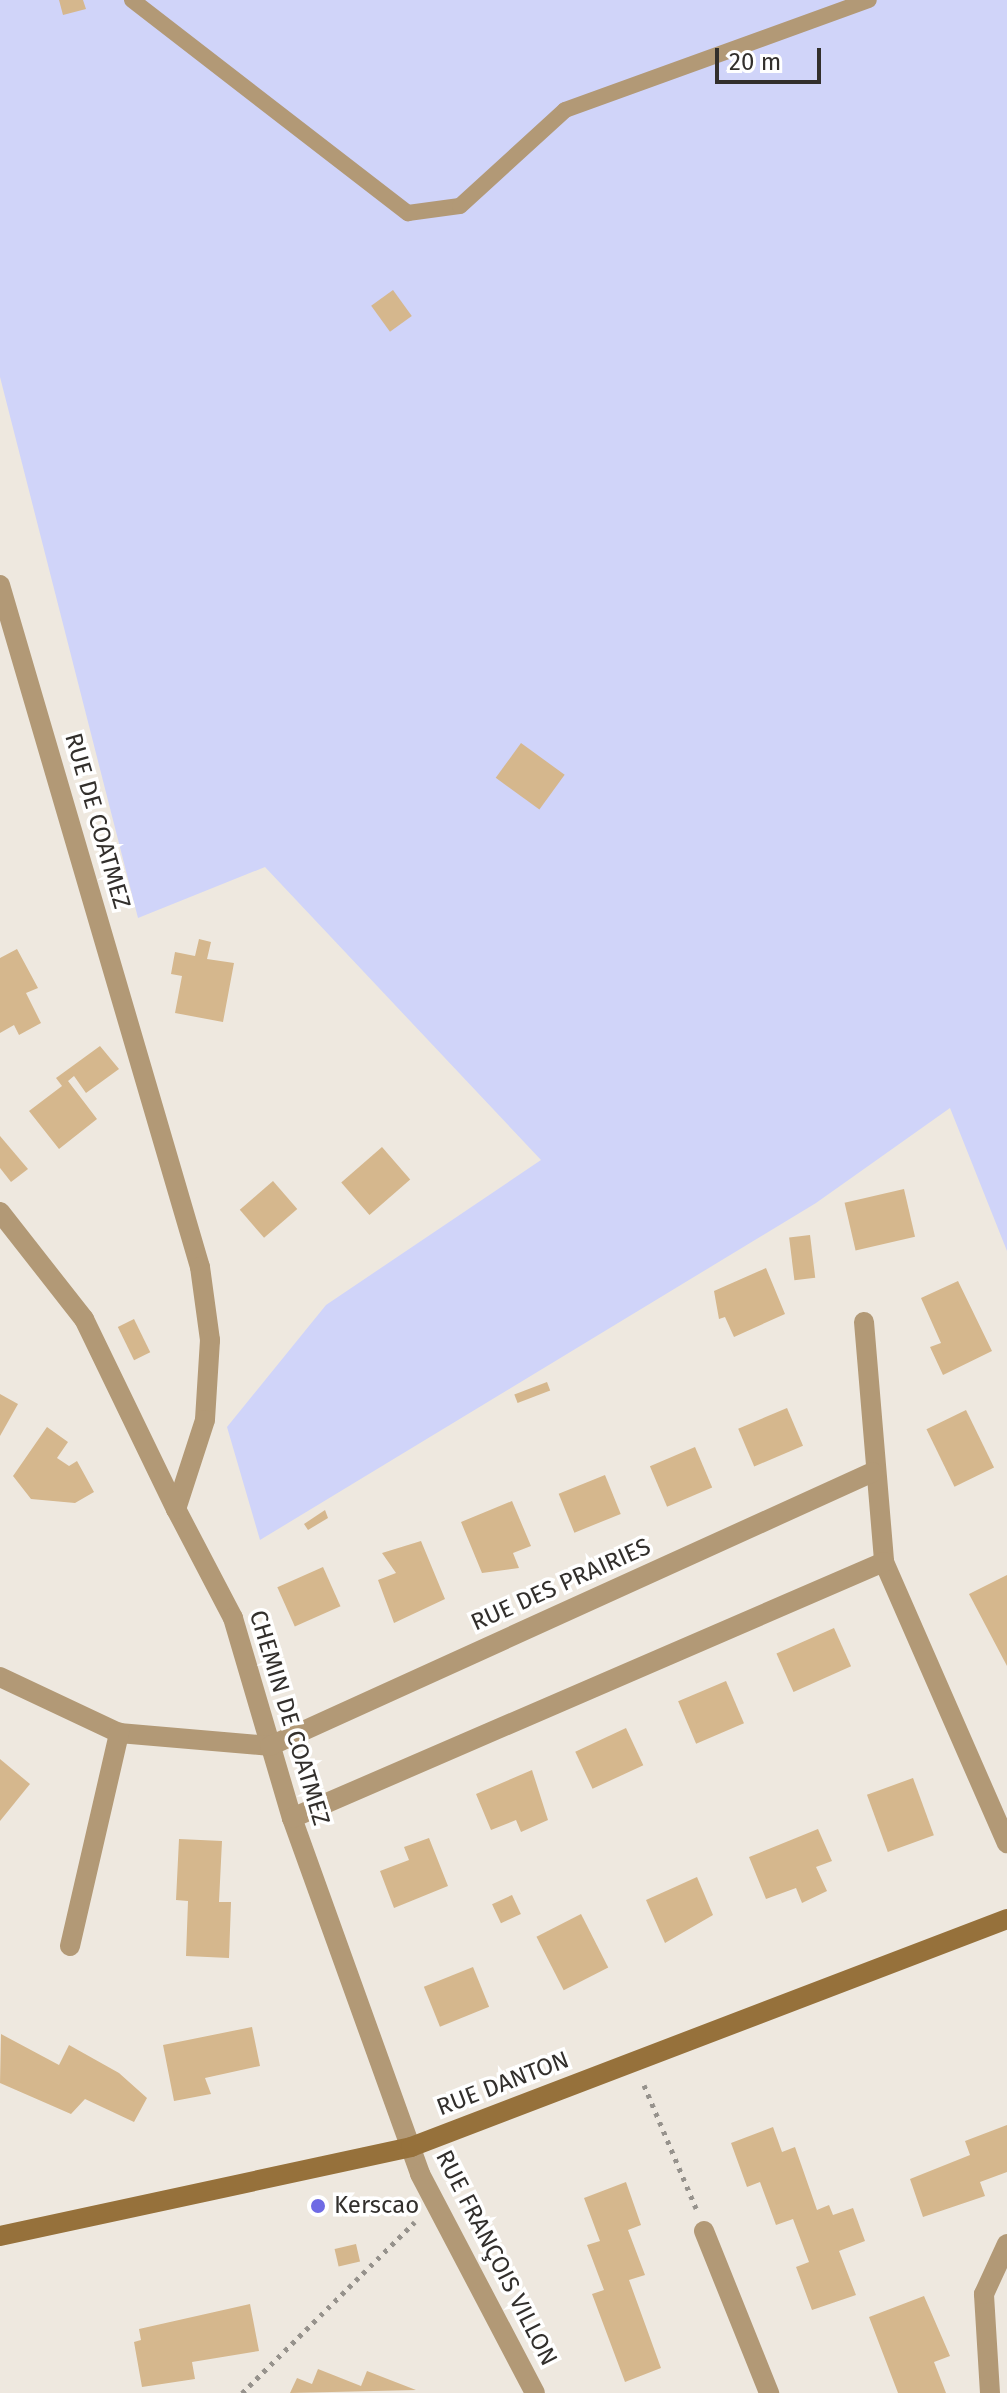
<!DOCTYPE html>
<html>
<head>
<meta charset="utf-8">
<style>
	body { margin:0 }
	#map { position:relative; width:1007px; height:2393px; overflow:hidden; background:#eee8df; font-family:"Fira Sans",sans-serif }
	div>[style] { position:absolute }
	[style*='--x'] { left:calc(var(--x)*1px); top:calc(var(--y)*1px); width:calc(var(--w)*1px); rotate:calc(var(--a)*1deg) }
	.green>* { inset:0; background:#d0d4f9 }
	.building>* { inset:0; background:#d5b78d; transform-origin:0 0 }
	.path>* { height:5px; margin-top:-2.5px; transform-origin:0; background:repeating-linear-gradient(90deg,#96928c 0 4px,transparent 0 10px) }
	.service>* { height:16px; margin:-8px; padding:0 8px; transform-origin:8px; border-radius:8px; background:#b29976 }
	.minor>* { height:20px; margin:-10px; padding:0 10px; transform-origin:10px; border-radius:10px; background:#b29976 }
	.secondary>* { height:20px; margin:-10px; padding:0 10px; transform-origin:10px; border-radius:10px; background:#96713b }
	.dots>* { width:22px; height:22px; translate:-50% -50%; box-sizing:border-box; border:4px solid #fff; border-radius:50% }
	span { translate:-50% -50%; white-space:nowrap; text-align:center; line-height:1.15; -webkit-text-stroke:7px #fff; paint-order:stroke }
	.street-label { font-size:24px; color:#322f2c }
	.poi-label { font-size:24px; color:#322f2c }
	.left { translate:0 -50%; text-align:left }
	.scale { position:absolute; left:715px; top:48px; width:106px; height:36px; box-sizing:border-box; border:4px solid #322f2c; border-top:0; padding-left:10px; font-size:24px; line-height:28px; white-space:nowrap; color:#322f2c; -webkit-text-stroke:6px #fff; paint-order:stroke }
</style>
</head>
<body>
<div id="map">
	<div class="green">
		<i style="clip-path:polygon(0 0,1007px 0,1007px 1251px,950px 1108px,816px 1203px,260px 1540px,227px 1427px,326px 1305px,541px 1160px,265px 867px,138px 918px,0 377px)"></i>
	</div>
	<div class="building">
		<i style="clip-path:polygon(59px 0,83px 0,86px 9px,63px 15px)"></i>
		<i style="left:393px;top:290px;width:32px;height:27px;rotate:54deg"></i>
		<i style="left:521px;top:743px;width:54px;height:43px;rotate:36deg"></i>
		<i style="clip-path:polygon(199px 939px,211px 942px,207px 959px,234px 963px,223px 1022px,175px 1013px,182px 976px,171px 974px,175px 952px,195px 956px)"></i>
		<i style="clip-path:polygon(17px 949px,38px 988px,26px 993px,41px 1023px,19px 1035px,14px 1025px,0 1033px,0 958px)"></i>
		<i style="clip-path:polygon(100px 1046px,119px 1069px,86px 1093px,74px 1076px,68px 1081px,97px 1119px,59px 1149px,29px 1111px,62px 1086px,56px 1078px)"></i>
		<i style="clip-path:polygon(0 1136px,28px 1169px,11px 1182px,0 1168px)"></i>
		<i style="left:382px;top:1147px;width:43px;height:54px;rotate:49deg"></i>
		<i style="left:273px;top:1181px;width:37px;height:44px;rotate:49deg"></i>
		<i style="left:904px;top:1189px;width:49px;height:61px;rotate:77deg"></i>
		<i style="left:810px;top:1235px;width:43px;height:21px;rotate:83deg"></i>
		<i style="clip-path:polygon(766px 1268px,785px 1314px,734px 1337px,725px 1317px,719px 1319px,714px 1291px)"></i>
		<i style="clip-path:polygon(958px 1281px,992px 1351px,943px 1375px,930px 1347px,941px 1343px,921px 1298px)"></i>
		<i style="left:134px;top:1319px;width:37px;height:18px;rotate:64deg"></i>
		<i style="left:547px;top:1382px;width:9px;height:35px;rotate:69deg"></i>
		<i style="clip-path:polygon(0 1394px,18px 1404px,0 1436px)"></i>
		<i style="left:787px;top:1408px;width:41px;height:53px;rotate:67deg"></i>
		<i style="left:966px;top:1410px;width:64px;height:44px;rotate:64deg"></i>
		<i style="clip-path:polygon(47px 1427px,68px 1442px,57px 1458px,69px 1466px,77px 1461px,94px 1492px,75px 1503px,31px 1499px,13px 1476px)"></i>
		<i style="left:695px;top:1447px;width:44px;height:49px;rotate:67deg"></i>
		<i style="left:605px;top:1475px;width:42px;height:50px;rotate:68deg"></i>
		<i style="clip-path:polygon(512px 1501px,531px 1546px,513px 1553px,519px 1568px,482px 1573px,461px 1522px)"></i>
		<i style="clip-path:polygon(325px 1510px,328px 1518px,308px 1530px,304px 1524px)"></i>
		<i style="clip-path:polygon(421px 1541px,445px 1599px,394px 1623px,378px 1580px,396px 1573px,382px 1553px)"></i>
		<i style="left:323px;top:1567px;width:43px;height:50px;rotate:66deg"></i>
		<i style="clip-path:polygon(1007px 1575px,1007px 1666px,969px 1594px)"></i>
		<i style="left:834px;top:1628px;width:42px;height:63px;rotate:66deg"></i>
		<i style="left:726px;top:1681px;width:46px;height:52px;rotate:67deg"></i>
		<i style="left:626px;top:1728px;width:41px;height:56px;rotate:65deg"></i>
		<i style="clip-path:polygon(0 1759px,30px 1784px,0 1821px)"></i>
		<i style="clip-path:polygon(532px 1770px,548px 1820px,521px 1832px,516px 1820px,491px 1830px,476px 1794px)"></i>
		<i style="left:913px;top:1778px;width:61px;height:49px;rotate:70deg"></i>
		<i style="clip-path:polygon(818px 1829px,832px 1861px,816px 1867px,827px 1891px,802px 1903px,796px 1888px,766px 1899px,749px 1857px)"></i>
		<i style="clip-path:polygon(429px 1838px,448px 1886px,394px 1908px,380px 1871px,409px 1860px,404px 1847px)"></i>
		<i style="clip-path:polygon(179px 1839px,222px 1841px,219px 1902px,231px 1902px,229px 1958px,186px 1956px,188px 1901px,176px 1900px)"></i>
		<i style="clip-path:polygon(697px 1877px,713px 1915px,665px 1943px,646px 1900px)"></i>
		<i style="left:512px;top:1895px;width:21px;height:22px;rotate:65deg"></i>
		<i style="left:581px;top:1914px;width:60px;height:50px;rotate:63deg"></i>
		<i style="left:473px;top:1967px;width:43px;height:53px;rotate:68deg"></i>
		<i style="clip-path:polygon(252px 2027px,260px 2066px,205px 2078px,211px 2094px,174px 2101px,163px 2045px)"></i>
		<i style="clip-path:polygon(1px 2034px,59px 2065px,69px 2045px,119px 2073px,147px 2098px,134px 2122px,85px 2099px,71px 2114px,0 2083px)"></i>
		<i style="clip-path:polygon(1007px 2125px,1007px 2172px,980px 2182px,985px 2196px,923px 2217px,910px 2179px,970px 2155px,965px 2141px)"></i>
		<i style="clip-path:polygon(773px 2127px,782px 2152px,795px 2147px,817px 2210px,829px 2205px,833px 2215px,853px 2208px,865px 2241px,839px 2251px,856px 2295px,812px 2310px,796px 2267px,809px 2262px,793px 2219px,776px 2225px,760px 2182px,747px 2187px,731px 2143px)"></i>
		<i style="clip-path:polygon(626px 2182px,641px 2225px,628px 2230px,645px 2275px,629px 2280px,661px 2368px,625px 2382px,592px 2294px,604px 2290px,587px 2245px,600px 2241px,584px 2198px)"></i>
		<i style="left:356px;top:2244px;width:18px;height:22px;rotate:77deg"></i>
		<i style="clip-path:polygon(924px 2296px,950px 2356px,934px 2362px,946px 2393px,898px 2393px,869px 2317px)"></i>
		<i style="clip-path:polygon(250px 2304px,259px 2351px,192px 2362px,195px 2379px,142px 2387px,134px 2342px,141px 2340px,139px 2329px)"></i>
		<i style="clip-path:polygon(318px 2369px,361px 2386px,367px 2371px,416px 2390px,290px 2393px,297px 2378px,312px 2384px)"></i>
	</div>
	<div class="path">
		<i style="--x:644;--y:2085;--w:134;--a:67.1"></i>
		<i style="--x:242;--y:2393;--w:243;--a:-44.7"></i>
	</div>
	<div class="service">
		<i style="--x:132;--y:0;--w:349;--a:37.7"></i>
		<i style="--x:408;--y:213;--w:52;--a:-7.7"></i>
		<i style="--x:460;--y:206;--w:142;--a:-42.4"></i>
		<i style="--x:565;--y:110;--w:323;--a:-19.9"></i>
	</div>
	<div class="minor">
		<i style="--x:0;--y:585;--w:711;--a:73.66"></i>
		<i style="--x:200;--y:1267;--w:74;--a:82.2"></i>
		<i style="--x:210;--y:1340;--w:80;--a:93.6"></i>
		<i style="--x:205;--y:1420;--w:94;--a:108"></i>
		<i style="--x:176;--y:1509;--w:123;--a:62.4"></i>
		<i style="--x:233;--y:1618;--w:209;--a:73.6"></i>
		<i style="--x:292;--y:1818;--w:378;--a:70.2"></i>
		<i style="--x:420;--y:2174;--w:247;--a:62.3"></i>
		<i style="--x:0;--y:1212;--w:136;--a:51.9"></i>
		<i style="--x:84;--y:1319;--w:211;--a:64.2"></i>
		<i style="--x:864;--y:1322;--w:241;--a:85.2"></i>
		<i style="--x:884;--y:1562;--w:307;--a:66.4"></i>
		<i style="--x:0;--y:1677;--w:132;--a:25.2"></i>
		<i style="--x:119;--y:1733;--w:152;--a:4.9"></i>
		<i style="--x:270;--y:1746;--w:662;--a:-24.44"></i>
		<i style="--x:292;--y:1818;--w:645;--a:-23.39"></i>
		<i style="--x:70;--y:1946;--w:219;--a:-77"></i>
		<i style="--x:704;--y:2231;--w:175;--a:68.1"></i>
		<i style="--x:990;--y:2393;--w:99;--a:-93.5"></i>
		<i style="--x:984;--y:2294;--w:55;--a:-65.3"></i>
	</div>
	<div class="secondary">
		<i style="--x:0;--y:2236;--w:421;--a:-12.2"></i>
		<i style="--x:411;--y:2147;--w:638;--a:-20.93"></i>
	</div>
	<div class="dots">
		<i style="left:318px;top:2206px;background:#6f6ae4"></i>
	</div>
	<div class="street-label">
		<span style="left:97px;top:821px;rotate:74deg">RUE DE COATMEZ</span>
		<span style="left:561px;top:1585px;rotate:-24deg">RUE DES PRAIRIES</span>
		<span style="left:289px;top:1718px;rotate:73deg">CHEMIN DE COATMEZ</span>
		<span style="left:503px;top:2084px;rotate:-21deg">RUE DANTON</span>
		<span style="left:496px;top:2258px;rotate:63deg">RUE FRANÇOIS VILLON</span>
	</div>
	<div class="poi-label">
		<span class="left" style="left:334px;top:2206px">Kerscao</span>
	</div>
	<div class="scale">20 m</div>
</div>
</body>
</html>
